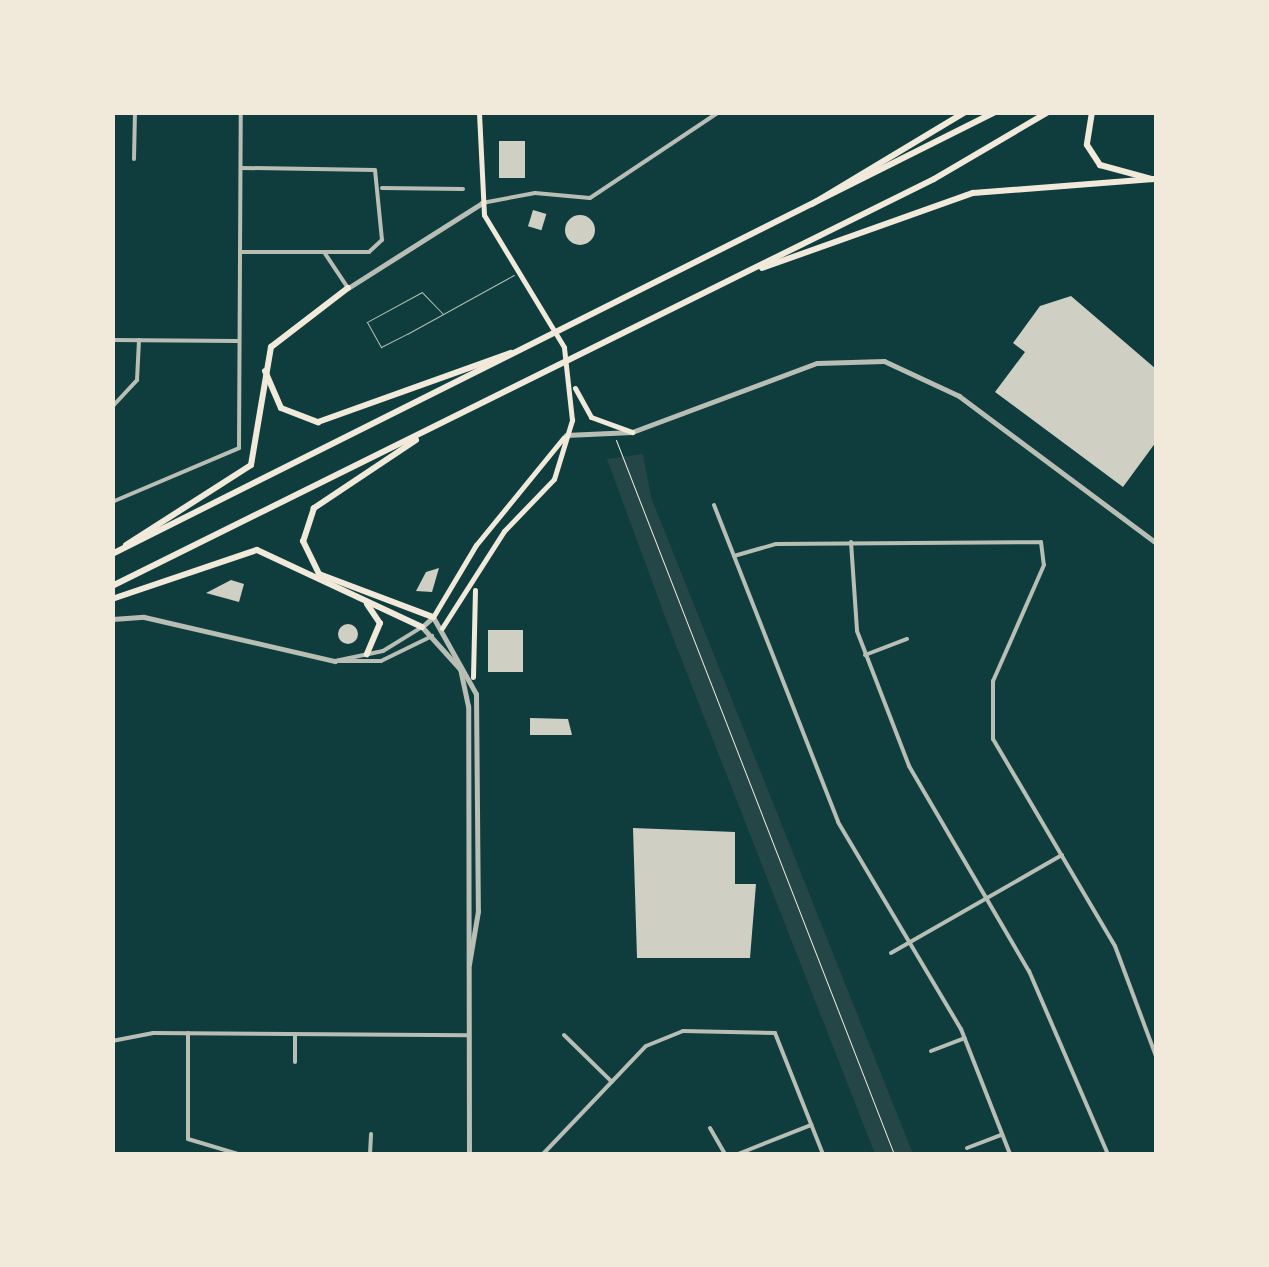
<!DOCTYPE html>
<html>
<head>
<meta charset="utf-8">
<style>
	body { margin:0 }
	#map { position:relative; width:1269px; height:1267px; overflow:hidden; background:#0f3d3e; font-family:"Zilla Slab",serif }
	div>[style] { position:absolute }
	[style*='--x'] { left:calc(var(--x)*1px); top:calc(var(--y)*1px); width:calc(var(--w)*1px); rotate:calc(var(--a)*1deg) }
	.green>* { inset:0; background:#244646 }
	.building>* { inset:0; background:#cfcfc3; transform-origin:0 0 }
	.round { border-radius:50% }
	.path>* { height:1px; margin:-0.5px; padding:0 0.5px; transform-origin:0.5px; border-radius:0.5px; background:#f1e9da }
	.service>* { height:1px; margin:-0.5px; padding:0 0.5px; transform-origin:0.5px; border-radius:0.5px; background:#b8beb3 }
	.minor>* { height:4px; margin:-2px; padding:0 2px; transform-origin:2px; border-radius:2px; background:#b8beb3 }
	.tertiary>* { height:5px; margin:-2.5px; padding:0 2.5px; transform-origin:2.5px; border-radius:2.5px; background:#b8beb3 }
	.secondary>* { height:5px; margin:-2.5px; padding:0 2.5px; transform-origin:2.5px; border-radius:2.5px; background:#f1e9da }
	.motorway>* { height:6px; margin:-3px; padding:0 3px; transform-origin:3px; border-radius:3px; background:#f1e9da }
	span { translate:-50% -50%; white-space:nowrap; text-align:center; line-height:1.15; -webkit-text-stroke:9px #f1e9da; paint-order:stroke }
	.frame { position:absolute; inset:0; border:115px solid #f1e9da; pointer-events:none }
</style>
</head>
<body>
<div id="map">
	<div class="green">
		<i style="clip-path:polygon(643px 454px,651px 497px,913px 1154px,875px 1154px,670px 630px,607px 459px)"></i>
	</div>
	<div class="building">
		<i style="left:499px;top:141px;width:26px;height:37px"></i>
		<i style="left:533px;top:210px;width:14px;height:17px;rotate:17deg"></i>
		<i class="round" style="left:565px;top:215px;width:30px;height:30px"></i>
		<i style="clip-path:polygon(1071px 296px,1156px 369px,1156px 442px,1123px 487px,995px 392px,1025px 352px,1013px 343px,1040px 306px)"></i>
		<i style="clip-path:polygon(439px 568px,432px 592px,416px 591px,426px 572px)"></i>
		<i style="clip-path:polygon(231px 580px,244px 584px,239px 602px,206px 593px)"></i>
		<i class="round" style="left:338px;top:624px;width:20px;height:20px"></i>
		<i style="left:488px;top:630px;width:35px;height:42px"></i>
		<i style="clip-path:polygon(530px 718px,568px 719px,572px 735px,530px 735px)"></i>
		<i style="clip-path:polygon(633px 828px,735px 832px,735px 884px,756px 884px,750px 958px,637px 958px)"></i>
	</div>
	<div class="path">
		<i style="--x:616;--y:440;--w:766;--a:68.73"></i>
	</div>
	<div class="service">
		<i style="--x:443;--y:314;--w:30;--a:-134"></i>
		<i style="--x:422;--y:292;--w:63;--a:151.4"></i>
		<i style="--x:367;--y:322;--w:29;--a:61"></i>
		<i style="--x:381;--y:347;--w:29;--a:-27"></i>
		<i style="--x:407;--y:334;--w:122;--a:-28.9"></i>
	</div>
	<div class="minor">
		<i style="--x:134;--y:159;--w:47;--a:-88.8"></i>
		<i style="--x:382;--y:188;--w:81;--a:0.7"></i>
		<i style="--x:482;--y:203;--w:54;--a:-10.7"></i>
		<i style="--x:535;--y:193;--w:55;--a:5.2"></i>
		<i style="--x:590;--y:198;--w:155;--a:-33.7"></i>
		<i style="--x:241;--y:252;--w:128;--a:0"></i>
		<i style="--x:369;--y:252;--w:18;--a:-43"></i>
		<i style="--x:382;--y:240;--w:70;--a:-95.7"></i>
		<i style="--x:375;--y:170;--w:134;--a:-179.1"></i>
		<i style="--x:324;--y:252;--w:43;--a:56.3"></i>
		<i style="--x:112;--y:340;--w:126;--a:0.5"></i>
		<i style="--x:112;--y:407;--w:37;--a:-47"></i>
		<i style="--x:137;--y:380;--w:40;--a:-87.1"></i>
		<i style="--x:112;--y:502;--w:138;--a:-23"></i>
		<i style="--x:239;--y:448;--w:336;--a:-89.7"></i>
		<i style="--x:714;--y:505;--w:340;--a:68.6"></i>
		<i style="--x:838;--y:822;--w:241;--a:59.3"></i>
		<i style="--x:961;--y:1029;--w:134;--a:68.6"></i>
		<i style="--x:851;--y:542;--w:89;--a:86.1"></i>
		<i style="--x:857;--y:631;--w:145;--a:68.9"></i>
		<i style="--x:909;--y:766;--w:238;--a:59.7"></i>
		<i style="--x:1029;--y:971;--w:199;--a:66.7"></i>
		<i style="--x:734;--y:556;--w:44;--a:-15.9"></i>
		<i style="--x:776;--y:544;--w:265;--a:-0.4"></i>
		<i style="--x:1041;--y:542;--w:23;--a:83"></i>
		<i style="--x:1044;--y:565;--w:127;--a:113.7"></i>
		<i style="--x:993;--y:681;--w:58;--a:90"></i>
		<i style="--x:993;--y:739;--w:240;--a:59.5"></i>
		<i style="--x:1115;--y:946;--w:117;--a:69.6"></i>
		<i style="--x:865;--y:655;--w:45;--a:-20.9"></i>
		<i style="--x:335;--y:661;--w:46;--a:0"></i>
		<i style="--x:381;--y:661;--w:57;--a:-26.1"></i>
		<i style="--x:335;--y:661;--w:49;--a:-11.8"></i>
		<i style="--x:383;--y:651;--w:46;--a:-31.6"></i>
		<i style="--x:891;--y:953;--w:197;--a:-29.8"></i>
		<i style="--x:188;--y:1033;--w:106;--a:90"></i>
		<i style="--x:188;--y:1139;--w:52;--a:16.7"></i>
		<i style="--x:295;--y:1034;--w:28;--a:90"></i>
		<i style="--x:564;--y:1035;--w:67;--a:44.4"></i>
		<i style="--x:112;--y:1041;--w:42;--a:-11"></i>
		<i style="--x:153;--y:1033;--w:314;--a:0.4"></i>
		<i style="--x:931;--y:1051;--w:36;--a:-21"></i>
		<i style="--x:710;--y:1128;--w:30;--a:60"></i>
		<i style="--x:967;--y:1148;--w:36;--a:-21"></i>
		<i style="--x:370;--y:1154;--w:20;--a:-87"></i>
		<i style="--x:543;--y:1154;--w:149;--a:-46.4"></i>
		<i style="--x:646;--y:1046;--w:40;--a:-22"></i>
		<i style="--x:683;--y:1031;--w:92;--a:1.2"></i>
		<i style="--x:775;--y:1033;--w:130;--a:68.4"></i>
		<i style="--x:738;--y:1154;--w:79;--a:-21.7"></i>
	</div>
	<div class="tertiary">
		<i style="--x:348;--y:288;--w:159;--a:-32.4"></i>
		<i style="--x:566;--y:435;--w:66;--a:-2.6"></i>
		<i style="--x:632;--y:432;--w:197;--a:-20.5"></i>
		<i style="--x:817;--y:363;--w:67;--a:-1.7"></i>
		<i style="--x:884;--y:361;--w:83;--a:25"></i>
		<i style="--x:959;--y:396;--w:246;--a:36.7"></i>
		<i style="--x:112;--y:619;--w:32;--a:-4"></i>
		<i style="--x:144;--y:617;--w:196;--a:13"></i>
		<i style="--x:469;--y:1154;--w:448;--a:-90.1"></i>
		<i style="--x:468;--y:706;--w:38;--a:-102"></i>
		<i style="--x:460;--y:669;--w:57;--a:-132.1"></i>
		<i style="--x:422;--y:627;--w:15;--a:-42"></i>
		<i style="--x:433;--y:617;--w:88;--a:60.8"></i>
		<i style="--x:476;--y:694;--w:217;--a:89.5"></i>
		<i style="--x:478;--y:911;--w:54;--a:99.6"></i>
	</div>
	<div class="secondary">
		<i style="--x:575;--y:388;--w:33;--a:61"></i>
		<i style="--x:591;--y:417;--w:44;--a:20.1"></i>
		<i style="--x:433;--y:617;--w:84;--a:-59.2"></i>
		<i style="--x:476;--y:545;--w:139;--a:-50.8"></i>
		<i style="--x:442;--y:628;--w:115;--a:-57.4"></i>
		<i style="--x:504;--y:531;--w:72;--a:-46.1"></i>
		<i style="--x:554;--y:479;--w:62;--a:-73"></i>
		<i style="--x:572;--y:420;--w:73;--a:-96.3"></i>
		<i style="--x:564;--y:347;--w:154;--a:-121.2"></i>
		<i style="--x:484;--y:215;--w:103;--a:-92.8"></i>
		<i style="--x:473;--y:677;--w:87;--a:-88.7"></i>
	</div>
	<div class="motorway">
		<i style="--x:1092;--y:112;--w:33;--a:99"></i>
		<i style="--x:1087;--y:145;--w:24;--a:57"></i>
		<i style="--x:1100;--y:165;--w:54;--a:15.1"></i>
		<i style="--x:812;--y:204;--w:179;--a:-31"></i>
		<i style="--x:762;--y:268;--w:224;--a:-19.6"></i>
		<i style="--x:973;--y:193;--w:181;--a:-4.4"></i>
		<i style="--x:265;--y:371;--w:40;--a:66.6"></i>
		<i style="--x:281;--y:408;--w:40;--a:21"></i>
		<i style="--x:318;--y:422;--w:205;--a:-19.7"></i>
		<i style="--x:416;--y:440;--w:123;--a:146.3"></i>
		<i style="--x:314;--y:508;--w:35;--a:108"></i>
		<i style="--x:303;--y:541;--w:37;--a:64"></i>
		<i style="--x:319;--y:574;--w:122;--a:20.7"></i>
		<i style="--x:126;--y:545;--w:148;--a:-32.6"></i>
		<i style="--x:251;--y:465;--w:120;--a:-80.4"></i>
		<i style="--x:271;--y:347;--w:97;--a:-37.5"></i>
		<i style="--x:112;--y:554;--w:987;--a:-26.59"></i>
		<i style="--x:112;--y:586;--w:917;--a:-26.34"></i>
		<i style="--x:934;--y:179;--w:132;--a:-30.4"></i>
		<i style="--x:112;--y:599;--w:153;--a:-18.7"></i>
		<i style="--x:257;--y:550;--w:182;--a:25"></i>
		<i style="--x:367;--y:604;--w:23;--a:56"></i>
		<i style="--x:380;--y:623;--w:34;--a:113"></i>
	</div>
	<div class="frame"></div>
</div>
</body>
</html>
